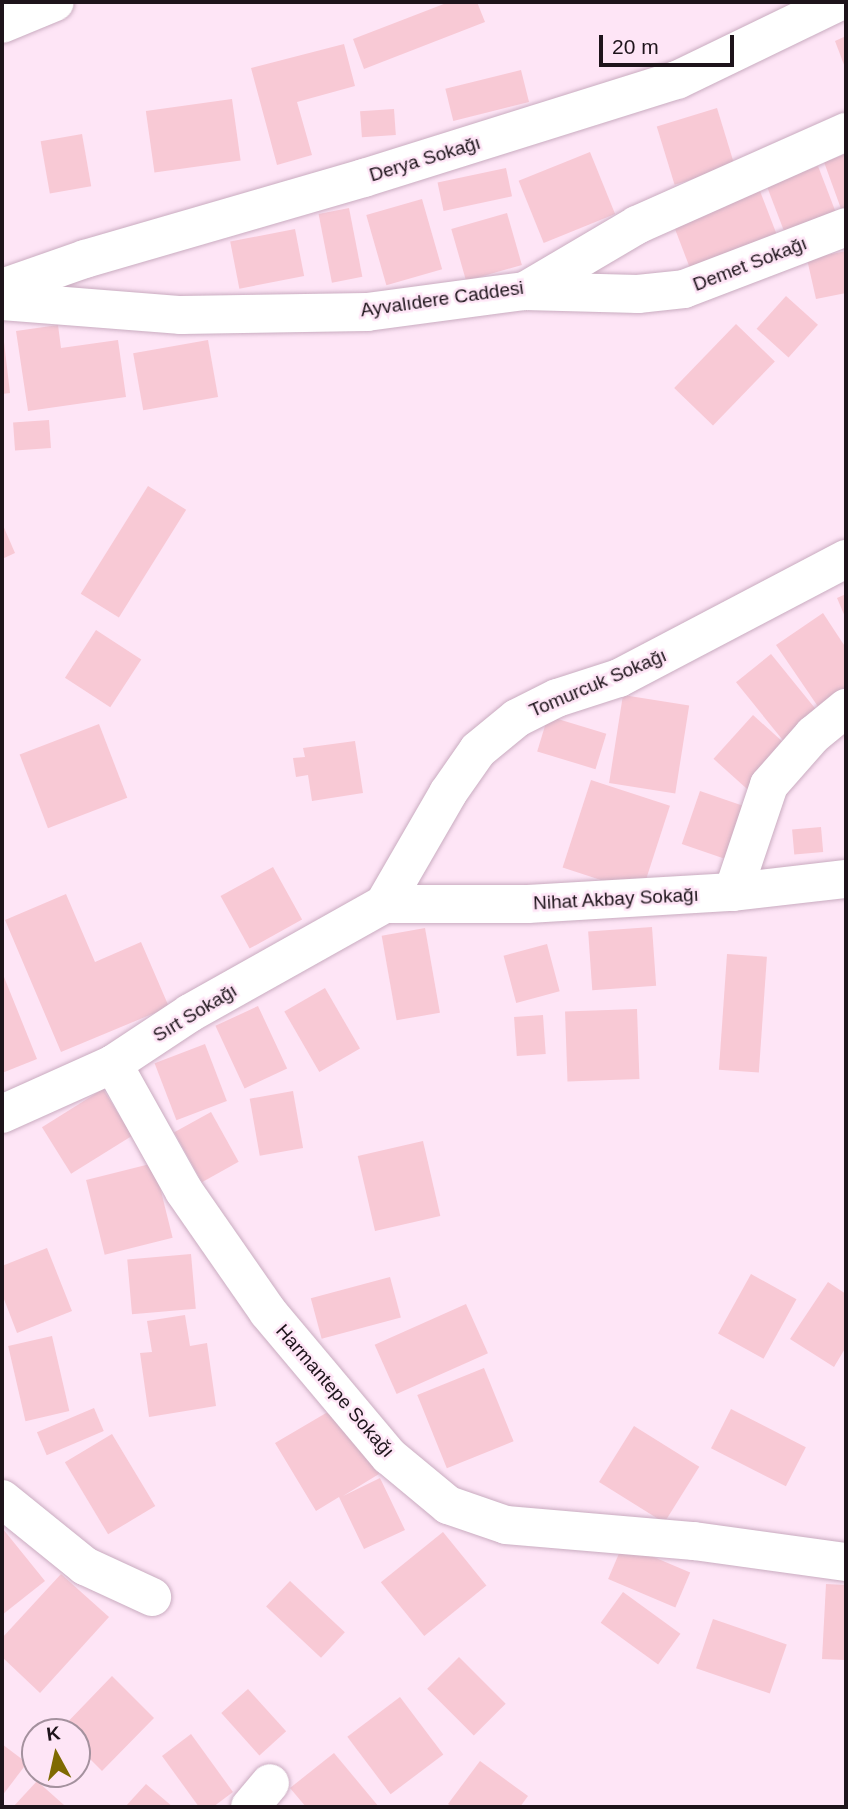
<!DOCTYPE html>
<html>
<head>
<meta charset="utf-8">
<style>
	body { margin:0 }
	#map { position:relative; width:848px; height:1809px; overflow:hidden; background:#fee5f6; font-family:Helvetica,sans-serif }
	div>[style] { position:absolute }
	[style*='--x'] { left:calc(var(--x)*1px); top:calc(var(--y)*1px); width:calc(var(--w)*1px); rotate:calc(var(--a)*1deg) }
	.building>* { inset:0; background:#f8c9d5; transform-origin:0 0 }
	.roads { filter:drop-shadow(0 0 2px #c9acc0) drop-shadow(0 0 2px #c9acc0) }
	.street>* { height:38px; margin:-19px; padding:0 19px; transform-origin:19px; border-radius:19px; background:#fff }
	.secondary>* { height:38px; margin:-19px; padding:0 19px; transform-origin:19px; border-radius:19px; background:#fff }
	span { translate:-50% -50%; white-space:nowrap; text-align:center; line-height:1.15; -webkit-text-stroke:5px #fee5f6; paint-order:stroke }
	.street-label { font-size:19px; color:#1e141b }
	.frame { position:absolute; inset:0; border:4px solid #1e141b; pointer-events:none }
	.north { position:absolute; left:21px; top:1718px; width:70px; height:70px; box-sizing:border-box; background:#fee5f6; border:2px solid #a4919e; border-radius:50%; rotate:352deg; font-size:19px; font-weight:700; line-height:28px; text-align:center; color:#1e141b }
	.north::after { content:''; display:block; margin:auto; width:24px; height:32px; background:#7f6a02; clip-path:polygon(50% 0,100% 100%,50% 72%,0 100%) }
	.scale { position:absolute; left:599px; top:35px; width:135px; height:32px; box-sizing:border-box; border:4px solid #1e141b; border-top:0; padding-left:9px; font-size:21px; line-height:24px; white-space:nowrap; color:#1e141b; -webkit-text-stroke:5px #fee5f6; paint-order:stroke }
</style>
</head>
<body>
<div id="map">
	<div class="building">
		<i style="clip-path:polygon(449px 2px,477px 2px,485px 22px,364px 69px,353px 39px)"></i>
		<i style="clip-path:polygon(846px 36px,846px 70px,835px 41px)"></i>
		<i style="clip-path:polygon(344px 44px,355px 86px,297px 102px,312px 155px,277px 165px,251px 68px)"></i>
		<i style="left:521px;top:70px;width:33px;height:78px;rotate:76deg"></i>
		<i style="left:232px;top:99px;width:62px;height:87px;rotate:82deg"></i>
		<i style="left:717px;top:108px;width:61px;height:63px;rotate:73deg"></i>
		<i style="left:394px;top:109px;width:26px;height:34px;rotate:86deg"></i>
		<i style="left:82px;top:134px;width:53px;height:42px;rotate:80deg"></i>
		<i style="left:590px;top:152px;width:67px;height:77px;rotate:68deg"></i>
		<i style="clip-path:polygon(846px 154px,846px 217px,844px 217px,824px 162px)"></i>
		<i style="left:818px;top:166px;width:57px;height:55px;rotate:69deg"></i>
		<i style="left:506px;top:168px;width:29px;height:70px;rotate:78deg"></i>
		<i style="left:760px;top:191px;width:51px;height:93px;rotate:69deg"></i>
		<i style="left:422px;top:199px;width:73px;height:58px;rotate:74deg"></i>
		<i style="left:349px;top:208px;width:70px;height:31px;rotate:79deg"></i>
		<i style="left:507px;top:213px;width:54px;height:58px;rotate:74deg"></i>
		<i style="left:295px;top:229px;width:48px;height:66px;rotate:79deg"></i>
		<i style="clip-path:polygon(846px 251px,846px 293px,816px 299px,807px 259px)"></i>
		<i style="left:786px;top:296px;width:43px;height:44px;rotate:42deg"></i>
		<i style="left:736px;top:324px;width:54px;height:89px;rotate:44deg"></i>
		<i style="clip-path:polygon(2px 325px,10px 393px,2px 394px)"></i>
		<i style="clip-path:polygon(58px 325px,61px 348px,118px 340px,126px 397px,28px 411px,16px 331px)"></i>
		<i style="left:208px;top:340px;width:58px;height:76px;rotate:80deg"></i>
		<i style="left:49px;top:420px;width:28px;height:36px;rotate:86deg"></i>
		<i style="left:148px;top:486px;width:45px;height:127px;rotate:32deg"></i>
		<i style="clip-path:polygon(2px 523px,15px 553px,2px 559px)"></i>
		<i style="clip-path:polygon(846px 594px,846px 619px,837px 598px)"></i>
		<i style="clip-path:polygon(823px 613px,846px 648px,846px 694px,821px 711px,776px 645px)"></i>
		<i style="left:96px;top:630px;width:54px;height:57px;rotate:33deg"></i>
		<i style="left:771px;top:654px;width:77px;height:45px;rotate:51deg"></i>
		<i style="left:623px;top:695px;width:67px;height:89px;rotate:9deg"></i>
		<i style="left:753px;top:715px;width:47px;height:59px;rotate:42deg"></i>
		<i style="left:548px;top:716px;width:61px;height:37px;rotate:17deg"></i>
		<i style="left:99px;top:724px;width:79px;height:85px;rotate:69deg"></i>
		<i style="clip-path:polygon(355px 741px,363px 793px,312px 801px,308px 775px,296px 777px,293px 758px,305px 757px,303px 748px)"></i>
		<i style="left:591px;top:780px;width:83px;height:92px;rotate:18deg"></i>
		<i style="left:700px;top:791px;width:50px;height:56px;rotate:19deg"></i>
		<i style="left:821px;top:827px;width:25px;height:29px;rotate:85deg"></i>
		<i style="left:273px;top:867px;width:60px;height:60px;rotate:61deg"></i>
		<i style="clip-path:polygon(66px 894px,95px 962px,141px 942px,169px 1007px,61px 1052px,5px 920px)"></i>
		<i style="left:652px;top:927px;width:59px;height:64px;rotate:86deg"></i>
		<i style="left:425px;top:928px;width:86px;height:44px;rotate:80deg"></i>
		<i style="left:547px;top:944px;width:49px;height:45px;rotate:75deg"></i>
		<i style="left:727px;top:954px;width:40px;height:116px;rotate:4deg"></i>
		<i style="clip-path:polygon(2px 972px,37px 1059px,2px 1073px)"></i>
		<i style="left:325px;top:988px;width:70px;height:47px;rotate:60deg"></i>
		<i style="left:258px;top:1006px;width:69px;height:47px;rotate:65deg"></i>
		<i style="left:637px;top:1009px;width:70px;height:72px;rotate:88deg"></i>
		<i style="left:543px;top:1015px;width:39px;height:29px;rotate:86deg"></i>
		<i style="left:205px;top:1044px;width:61px;height:54px;rotate:69deg"></i>
		<i style="left:103px;top:1089px;width:55px;height:72px;rotate:58deg"></i>
		<i style="left:293px;top:1091px;width:58px;height:44px;rotate:80deg"></i>
		<i style="left:211px;top:1112px;width:57px;height:42px;rotate:61deg"></i>
		<i style="left:423px;top:1141px;width:77px;height:67px;rotate:77deg"></i>
		<i style="left:154px;top:1163px;width:77px;height:70px;rotate:76deg"></i>
		<i style="clip-path:polygon(47px 1248px,72px 1311px,17px 1333px,2px 1294px,2px 1266px)"></i>
		<i style="left:191px;top:1254px;width:55px;height:64px;rotate:85deg"></i>
		<i style="left:751px;top:1274px;width:52px;height:68px;rotate:29deg"></i>
		<i style="left:390px;top:1277px;width:42px;height:82px;rotate:75deg"></i>
		<i style="clip-path:polygon(828px 1282px,846px 1294px,846px 1347px,834px 1367px,790px 1339px)"></i>
		<i style="left:466px;top:1304px;width:54px;height:100px;rotate:66deg"></i>
		<i style="clip-path:polygon(185px 1315px,190px 1346px,207px 1343px,216px 1406px,149px 1417px,140px 1353px,152px 1352px,147px 1321px)"></i>
		<i style="left:52px;top:1336px;width:77px;height:45px;rotate:77deg"></i>
		<i style="left:484px;top:1368px;width:79px;height:72px;rotate:68deg"></i>
		<i style="clip-path:polygon(338px 1406px,379px 1474px,343px 1496px,380px 1478px,405px 1530px,364px 1549px,339px 1497px,316px 1511px,275px 1443px)"></i>
		<i style="left:94px;top:1408px;width:25px;height:62px;rotate:67deg"></i>
		<i style="left:731px;top:1409px;width:84px;height:44px;rotate:27deg"></i>
		<i style="left:634px;top:1426px;width:77px;height:66px;rotate:32deg"></i>
		<i style="left:112px;top:1434px;width:84px;height:55px;rotate:59deg"></i>
		<i style="clip-path:polygon(3px 1529px,45px 1581px,2px 1615px,2px 1530px)"></i>
		<i style="left:443px;top:1532px;width:69px;height:80px;rotate:51deg"></i>
		<i style="left:623px;top:1544px;width:73px;height:38px;rotate:23deg"></i>
		<i style="clip-path:polygon(61px 1574px,109px 1617px,40px 1693px,2px 1657px,2px 1638px)"></i>
		<i style="left:290px;top:1581px;width:75px;height:35px;rotate:43deg"></i>
		<i style="clip-path:polygon(826px 1584px,846px 1585px,846px 1660px,822px 1659px)"></i>
		<i style="left:623px;top:1592px;width:71px;height:38px;rotate:36deg"></i>
		<i style="left:713px;top:1619px;width:78px;height:52px;rotate:19deg"></i>
		<i style="left:459px;top:1657px;width:66px;height:45px;rotate:45deg"></i>
		<i style="clip-path:polygon(112px 1676px,154px 1718px,102px 1771px,77px 1746px,77px 1732px,60px 1730px)"></i>
		<i style="left:248px;top:1689px;width:57px;height:36px;rotate:48deg"></i>
		<i style="left:400px;top:1697px;width:72px;height:66px;rotate:53deg"></i>
		<i style="clip-path:polygon(191px 1734px,233px 1792px,213px 1807px,199px 1807px,162px 1756px)"></i>
		<i style="clip-path:polygon(2px 1744px,27px 1763px,2px 1796px)"></i>
		<i style="clip-path:polygon(334px 1753px,379px 1807px,306px 1807px,290px 1788px)"></i>
		<i style="clip-path:polygon(480px 1761px,528px 1796px,520px 1807px,453px 1807px,448px 1804px)"></i>
		<i style="clip-path:polygon(37px 1781px,64px 1805px,62px 1807px,13px 1807px)"></i>
		<i style="clip-path:polygon(146px 1784px,173px 1807px,125px 1807px)"></i>
	</div>
	<div class="roads">
		<div class="street">
			<i style="--x:2;--y:24;--w:57;--a:-22.5"></i>
			<i style="--x:2;--y:288;--w:88;--a:-19.3"></i>
			<i style="--x:85;--y:259;--w:291;--a:-16.2"></i>
			<i style="--x:364;--y:178;--w:328;--a:-17.4"></i>
			<i style="--x:677;--y:80;--w:179;--a:-25.8"></i>
			<i style="--x:525;--y:291;--w:113;--a:1.5"></i>
			<i style="--x:638;--y:294;--w:46;--a:-6.2"></i>
			<i style="--x:684;--y:289;--w:173;--a:-20.9"></i>
			<i style="--x:733;--y:892;--w:113;--a:-71.4"></i>
			<i style="--x:769;--y:785;--w:67;--a:-48.7"></i>
			<i style="--x:813;--y:735;--w:43;--a:-39.3"></i>
			<i style="--x:384;--y:904;--w:128;--a:-60"></i>
			<i style="--x:448;--y:793;--w:52;--a:-55.1"></i>
			<i style="--x:478;--y:750;--w:50;--a:-39.4"></i>
			<i style="--x:517;--y:718;--w:45;--a:-26.6"></i>
			<i style="--x:557;--y:698;--w:65;--a:-17.9"></i>
			<i style="--x:619;--y:678;--w:256;--a:-27.7"></i>
			<i style="--x:113;--y:1064;--w:145;--a:60.8"></i>
			<i style="--x:184;--y:1191;--w:147;--a:55.2"></i>
			<i style="--x:268;--y:1312;--w:188;--a:50"></i>
			<i style="--x:389;--y:1456;--w:77;--a:39.7"></i>
			<i style="--x:448;--y:1505;--w:61;--a:19"></i>
			<i style="--x:506;--y:1525;--w:189;--a:4.9"></i>
			<i style="--x:694;--y:1541;--w:153;--a:7.9"></i>
			<i style="--x:2;--y:1114;--w:122;--a:-24.2"></i>
			<i style="--x:113;--y:1064;--w:92;--a:-33.5"></i>
			<i style="--x:190;--y:1013;--w:223;--a:-29.3"></i>
			<i style="--x:384;--y:904;--w:144;--a:0"></i>
			<i style="--x:528;--y:904;--w:205;--a:-3.4"></i>
			<i style="--x:733;--y:892;--w:114;--a:-6.6"></i>
			<i style="--x:2;--y:1499;--w:107;--a:38.9"></i>
			<i style="--x:85;--y:1566;--w:74;--a:24.8"></i>
			<i style="--x:250;--y:1807;--w:31;--a:-50"></i>
		</div>
		<div class="secondary">
			<i style="--x:2;--y:301;--w:180;--a:4.5"></i>
			<i style="--x:181;--y:315;--w:186;--a:-0.9"></i>
			<i style="--x:367;--y:312;--w:159;--a:-7.6"></i>
			<i style="--x:525;--y:291;--w:130;--a:-30.5"></i>
			<i style="--x:637;--y:225;--w:229;--a:-24"></i>
		</div>
	</div>
	<div class="street-label">
		<span style="left:425px;top:159px;rotate:-17deg">Derya Sokağı</span>
		<span style="left:750px;top:264px;rotate:-21deg">Demet Sokağı</span>
		<span style="left:442px;top:299px;rotate:-8deg">Ayvalıdere Caddesi</span>
		<span style="left:598px;top:683px;rotate:-23deg">Tomurcuk Sokağı</span>
		<span style="left:616px;top:899px;rotate:-3deg">Nihat Akbay Sokağı</span>
		<span style="left:195px;top:1013px;rotate:-31deg">Sırt Sokağı</span>
		<span style="left:335px;top:1391px;rotate:49deg">Harmantepe Sokağı</span>
	</div>
	<div class="frame"></div>
	<div class="north">K</div>
	<div class="scale">20 m</div>
</div>
</body>
</html>
